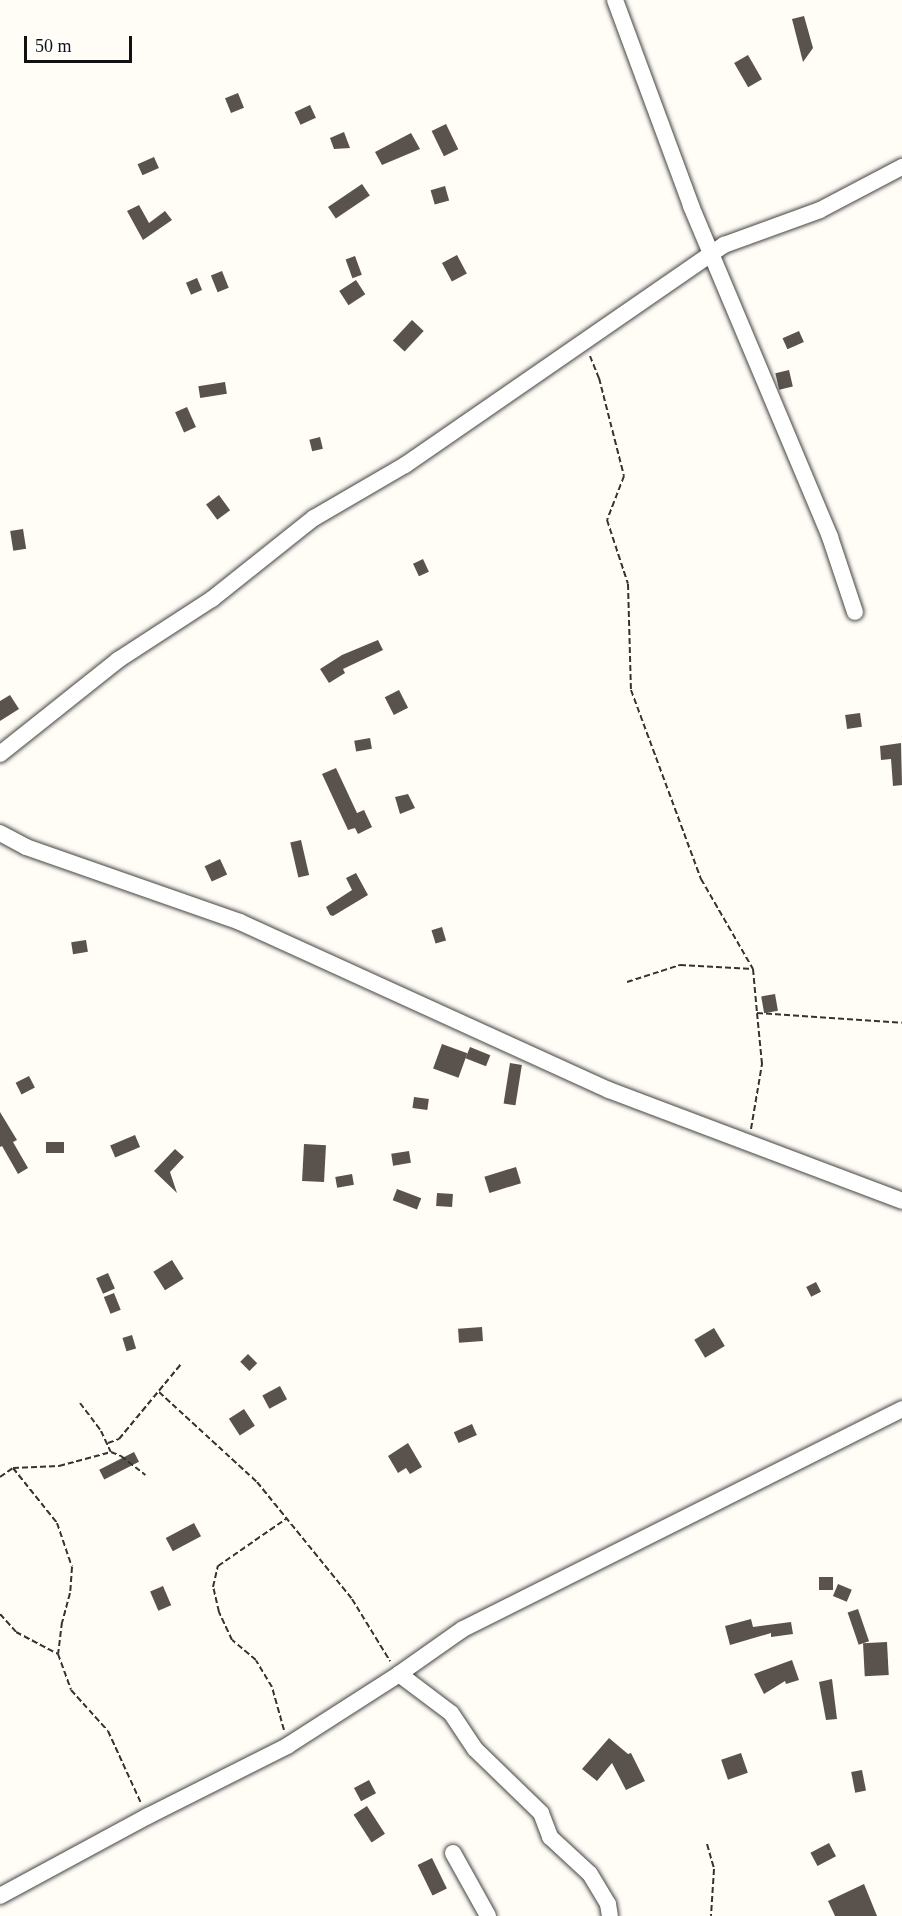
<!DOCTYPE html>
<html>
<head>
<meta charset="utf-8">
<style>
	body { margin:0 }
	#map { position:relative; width:902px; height:1916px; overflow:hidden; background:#fffdf5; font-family:Georgia,serif }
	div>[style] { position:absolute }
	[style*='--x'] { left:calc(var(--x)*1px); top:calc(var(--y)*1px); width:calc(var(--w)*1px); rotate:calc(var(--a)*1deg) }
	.building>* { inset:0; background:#5a524d; transform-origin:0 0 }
	.path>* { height:2px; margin-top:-1px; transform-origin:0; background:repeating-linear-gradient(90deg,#333 0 6px,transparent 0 9px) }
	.roads { filter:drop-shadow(0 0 2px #444) drop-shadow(0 0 2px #444) }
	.minor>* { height:16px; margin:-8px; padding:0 8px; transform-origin:8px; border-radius:8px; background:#fff }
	span { translate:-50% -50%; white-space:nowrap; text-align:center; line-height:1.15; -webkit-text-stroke:6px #fff; paint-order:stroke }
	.scale { position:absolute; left:24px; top:36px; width:108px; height:27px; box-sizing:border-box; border:3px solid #111; border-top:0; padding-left:8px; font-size:18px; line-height:21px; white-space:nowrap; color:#111; -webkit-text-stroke:4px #fff; paint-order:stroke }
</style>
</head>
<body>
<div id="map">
	<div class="building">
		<i style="clip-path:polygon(804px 16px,813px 48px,803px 62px,792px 19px)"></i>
		<i style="left:748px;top:55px;width:28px;height:16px;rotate:60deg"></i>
		<i style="left:238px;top:93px;width:16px;height:14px;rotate:68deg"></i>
		<i style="left:310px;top:105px;width:14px;height:17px;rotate:65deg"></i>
		<i style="left:446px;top:124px;width:28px;height:16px;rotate:64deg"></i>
		<i style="clip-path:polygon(344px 132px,350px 148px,334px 149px,330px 138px)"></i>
		<i style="clip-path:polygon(411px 133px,420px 149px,382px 165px,375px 152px)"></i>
		<i style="left:154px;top:157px;width:12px;height:18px;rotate:66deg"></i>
		<i style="left:362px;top:184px;width:14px;height:41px;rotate:56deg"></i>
		<i style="left:445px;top:186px;width:15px;height:15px;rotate:74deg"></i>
		<i style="clip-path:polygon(139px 205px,149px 223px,165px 211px,172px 220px,143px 240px,127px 211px)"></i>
		<i style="left:457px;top:255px;width:21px;height:17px;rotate:62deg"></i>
		<i style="left:355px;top:256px;width:20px;height:10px;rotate:70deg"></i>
		<i style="left:222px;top:271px;width:18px;height:12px;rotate:68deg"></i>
		<i style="left:197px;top:278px;width:13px;height:12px;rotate:67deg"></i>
		<i style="left:356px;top:280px;width:17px;height:20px;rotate:57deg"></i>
		<i style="left:412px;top:320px;width:16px;height:28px;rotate:43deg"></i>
		<i style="left:799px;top:331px;width:12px;height:18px;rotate:66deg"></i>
		<i style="left:789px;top:370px;width:17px;height:14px;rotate:77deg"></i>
		<i style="left:225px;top:382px;width:12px;height:27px;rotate:81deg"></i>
		<i style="left:187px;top:407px;width:22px;height:13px;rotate:66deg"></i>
		<i style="left:320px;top:437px;width:12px;height:11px;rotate:76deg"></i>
		<i style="left:219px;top:495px;width:19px;height:16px;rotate:54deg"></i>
		<i style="left:23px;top:529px;width:20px;height:13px;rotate:81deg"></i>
		<i style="left:423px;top:559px;width:14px;height:11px;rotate:65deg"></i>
		<i style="clip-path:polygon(378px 640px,383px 650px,343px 669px,345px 673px,329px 683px,320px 669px,342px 655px)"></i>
		<i style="left:399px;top:690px;width:20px;height:16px;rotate:63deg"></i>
		<i style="clip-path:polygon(10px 695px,19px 709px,0 721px,0 701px)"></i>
		<i style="left:860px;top:713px;width:14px;height:15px;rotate:82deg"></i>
		<i style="left:370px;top:738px;width:11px;height:16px;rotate:80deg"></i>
		<i style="clip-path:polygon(901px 743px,902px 785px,893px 786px,891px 759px,881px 760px,880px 746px)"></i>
		<i style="clip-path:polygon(336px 768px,357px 813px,364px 810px,372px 827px,358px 834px,355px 828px,348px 830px,322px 774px)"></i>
		<i style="clip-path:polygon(408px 794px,415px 808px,400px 814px,395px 797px)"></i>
		<i style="left:301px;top:840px;width:36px;height:11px;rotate:77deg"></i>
		<i style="left:220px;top:859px;width:17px;height:17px;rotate:65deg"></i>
		<i style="clip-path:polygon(356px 873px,368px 895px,333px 916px,330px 915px,326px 907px,352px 890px,346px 878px)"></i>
		<i style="left:442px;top:927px;width:14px;height:11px;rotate:73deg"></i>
		<i style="left:86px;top:940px;width:12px;height:15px;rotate:81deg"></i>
		<i style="left:775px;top:994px;width:17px;height:14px;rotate:80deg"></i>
		<i style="left:442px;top:1044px;width:27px;height:26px;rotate:20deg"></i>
		<i style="left:470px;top:1047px;width:22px;height:12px;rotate:22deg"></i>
		<i style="left:510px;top:1063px;width:12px;height:41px;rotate:9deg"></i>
		<i style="left:29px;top:1076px;width:13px;height:15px;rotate:63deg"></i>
		<i style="left:414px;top:1097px;width:15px;height:11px;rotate:8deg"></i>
		<i style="clip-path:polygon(0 1112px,17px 1140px,13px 1142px,28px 1168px,18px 1174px,2px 1146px,0 1147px)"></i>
		<i style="left:135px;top:1135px;width:13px;height:27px;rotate:67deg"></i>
		<i style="left:46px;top:1142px;width:18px;height:11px"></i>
		<i style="left:304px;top:1144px;width:22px;height:37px;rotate:3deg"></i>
		<i style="clip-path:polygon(175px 1149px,184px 1157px,170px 1172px,177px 1193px,154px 1171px)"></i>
		<i style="left:409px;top:1151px;width:12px;height:18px;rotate:81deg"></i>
		<i style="left:516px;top:1167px;width:17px;height:33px;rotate:73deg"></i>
		<i style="left:352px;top:1174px;width:11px;height:17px;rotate:80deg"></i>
		<i style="left:397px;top:1189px;width:26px;height:12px;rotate:21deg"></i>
		<i style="left:437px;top:1193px;width:16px;height:13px;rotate:4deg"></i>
		<i style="left:172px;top:1260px;width:22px;height:22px;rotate:58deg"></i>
		<i style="left:108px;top:1273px;width:17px;height:13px;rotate:66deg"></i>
		<i style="left:816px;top:1282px;width:11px;height:11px;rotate:63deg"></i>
		<i style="left:114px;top:1293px;width:18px;height:11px;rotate:68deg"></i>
		<i style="left:482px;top:1327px;width:14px;height:24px;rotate:86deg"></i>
		<i style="left:714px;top:1328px;width:21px;height:23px;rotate:59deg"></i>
		<i style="left:132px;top:1335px;width:14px;height:10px;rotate:73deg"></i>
		<i style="left:248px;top:1354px;width:13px;height:11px;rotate:45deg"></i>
		<i style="left:280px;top:1386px;width:15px;height:20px;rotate:62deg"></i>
		<i style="left:244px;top:1409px;width:20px;height:18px;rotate:57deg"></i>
		<i style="left:472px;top:1424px;width:12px;height:20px;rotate:66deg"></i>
		<i style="clip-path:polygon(408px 1443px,422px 1467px,410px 1474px,406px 1468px,398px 1473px,388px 1456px)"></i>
		<i style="left:134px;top:1452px;width:11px;height:39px;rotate:63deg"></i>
		<i style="left:194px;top:1523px;width:15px;height:32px;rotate:62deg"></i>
		<i style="left:833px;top:1577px;width:13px;height:14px;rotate:90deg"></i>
		<i style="left:838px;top:1584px;width:15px;height:13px;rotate:23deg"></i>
		<i style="left:163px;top:1586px;width:21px;height:14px;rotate:67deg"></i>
		<i style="left:858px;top:1609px;width:34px;height:11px;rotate:71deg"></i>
		<i style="clip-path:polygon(751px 1619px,753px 1627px,791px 1622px,793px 1634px,771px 1637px,771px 1633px,730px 1645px,725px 1626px)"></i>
		<i style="left:887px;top:1642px;width:33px;height:24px;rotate:87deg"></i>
		<i style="clip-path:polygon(792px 1660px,799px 1680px,786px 1684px,785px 1681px,764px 1694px,754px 1674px)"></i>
		<i style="clip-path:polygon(832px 1679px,837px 1719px,826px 1720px,819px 1682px)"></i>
		<i style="clip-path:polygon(609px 1738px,628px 1754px,631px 1753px,645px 1781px,626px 1790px,612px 1763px,597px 1781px,582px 1769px)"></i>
		<i style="left:741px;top:1753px;width:21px;height:21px;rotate:71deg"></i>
		<i style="left:862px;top:1770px;width:21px;height:11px;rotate:79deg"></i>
		<i style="left:369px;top:1780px;width:15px;height:17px;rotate:62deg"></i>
		<i style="left:367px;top:1806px;width:33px;height:16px;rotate:57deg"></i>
		<i style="left:829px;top:1843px;width:15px;height:21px;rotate:62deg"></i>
		<i style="left:432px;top:1858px;width:34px;height:16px;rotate:64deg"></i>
		<i style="clip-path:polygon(864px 1884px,877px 1916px,835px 1916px,828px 1901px)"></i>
	</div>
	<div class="path">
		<i style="--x:590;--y:356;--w:24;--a:68"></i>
		<i style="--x:599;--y:378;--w:101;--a:75.7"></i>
		<i style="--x:624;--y:476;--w:47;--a:111.1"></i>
		<i style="--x:607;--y:520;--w:67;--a:71.8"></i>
		<i style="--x:628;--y:584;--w:106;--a:88.4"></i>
		<i style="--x:631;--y:690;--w:202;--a:69.7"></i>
		<i style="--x:701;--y:879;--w:104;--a:60"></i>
		<i style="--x:753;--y:969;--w:44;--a:84.8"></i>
		<i style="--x:757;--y:1013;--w:145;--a:3.9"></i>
		<i style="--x:627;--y:982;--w:56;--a:-17.8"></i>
		<i style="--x:680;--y:965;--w:73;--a:3.1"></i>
		<i style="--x:751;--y:1129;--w:66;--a:-80.4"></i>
		<i style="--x:762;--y:1064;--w:51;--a:-95.6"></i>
		<i style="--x:159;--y:1392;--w:133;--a:42.6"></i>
		<i style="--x:257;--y:1482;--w:151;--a:50.9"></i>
		<i style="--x:352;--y:1599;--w:73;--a:58.5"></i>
		<i style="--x:80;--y:1403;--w:35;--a:53"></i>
		<i style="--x:101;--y:1431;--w:23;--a:65"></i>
		<i style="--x:111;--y:1452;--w:11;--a:22"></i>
		<i style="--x:121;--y:1456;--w:31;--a:38"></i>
		<i style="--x:108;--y:1443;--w:12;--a:-20"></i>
		<i style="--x:119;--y:1439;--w:97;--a:-50.4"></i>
		<i style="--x:13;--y:1468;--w:70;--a:51.3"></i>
		<i style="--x:57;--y:1523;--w:46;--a:71.2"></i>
		<i style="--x:72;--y:1567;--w:26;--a:94"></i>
		<i style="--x:70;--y:1593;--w:30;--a:105"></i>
		<i style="--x:62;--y:1622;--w:32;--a:97"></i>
		<i style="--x:58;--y:1654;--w:38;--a:70"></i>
		<i style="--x:71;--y:1690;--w:55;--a:47.9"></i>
		<i style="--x:108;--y:1731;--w:79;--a:65.4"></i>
		<i style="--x:0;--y:1477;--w:16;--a:-35"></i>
		<i style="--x:13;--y:1468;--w:46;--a:-2.5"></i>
		<i style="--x:59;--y:1466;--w:54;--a:-15.1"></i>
		<i style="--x:0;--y:1614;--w:24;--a:48"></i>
		<i style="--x:16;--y:1632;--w:47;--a:27.6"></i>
		<i style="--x:284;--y:1730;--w:45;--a:-105.6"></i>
		<i style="--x:272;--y:1687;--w:31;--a:-121"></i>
		<i style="--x:256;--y:1660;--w:31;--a:-140"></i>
		<i style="--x:232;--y:1640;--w:31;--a:-115"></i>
		<i style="--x:219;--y:1612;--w:26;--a:-103"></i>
		<i style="--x:213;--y:1587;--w:22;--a:-77"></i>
		<i style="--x:218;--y:1566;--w:83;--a:-34.7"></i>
		<i style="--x:707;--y:1844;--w:26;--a:74"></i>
		<i style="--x:714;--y:1869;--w:47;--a:93.7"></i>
	</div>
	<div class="roads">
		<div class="minor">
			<i style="--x:615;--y:0;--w:220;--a:69.7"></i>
			<i style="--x:691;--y:206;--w:359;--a:67.2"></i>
			<i style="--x:830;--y:537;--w:79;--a:71.6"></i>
			<i style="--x:0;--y:754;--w:151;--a:-38.5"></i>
			<i style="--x:118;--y:660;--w:112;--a:-33"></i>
			<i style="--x:212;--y:599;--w:130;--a:-38.5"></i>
			<i style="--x:314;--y:518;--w:105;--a:-30.2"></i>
			<i style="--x:405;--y:465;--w:388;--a:-34.6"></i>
			<i style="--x:724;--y:245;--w:102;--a:-20"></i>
			<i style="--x:820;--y:210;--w:93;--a:-27.7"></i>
			<i style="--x:0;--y:833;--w:30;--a:28"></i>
			<i style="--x:26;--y:847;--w:227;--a:19.3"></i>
			<i style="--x:240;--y:922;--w:405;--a:24.5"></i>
			<i style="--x:609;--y:1090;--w:313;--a:20.7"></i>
			<i style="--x:399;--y:1674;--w:65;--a:36.9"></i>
			<i style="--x:451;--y:1713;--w:43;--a:56.3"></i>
			<i style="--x:475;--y:1749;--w:92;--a:44.1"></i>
			<i style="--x:541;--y:1813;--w:26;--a:69"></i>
			<i style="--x:550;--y:1837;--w:54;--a:42.8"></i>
			<i style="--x:590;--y:1874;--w:35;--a:59"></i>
			<i style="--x:608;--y:1904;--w:12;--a:81"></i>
			<i style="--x:453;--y:1853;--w:72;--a:60.9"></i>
			<i style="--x:0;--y:1896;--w:168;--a:-28.4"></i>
			<i style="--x:148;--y:1816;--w:156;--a:-26.7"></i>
			<i style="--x:287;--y:1746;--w:133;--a:-32.7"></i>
			<i style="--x:399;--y:1674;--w:78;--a:-35.1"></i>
			<i style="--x:463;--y:1629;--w:491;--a:-26.6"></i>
		</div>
	</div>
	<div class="scale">50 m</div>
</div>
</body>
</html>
